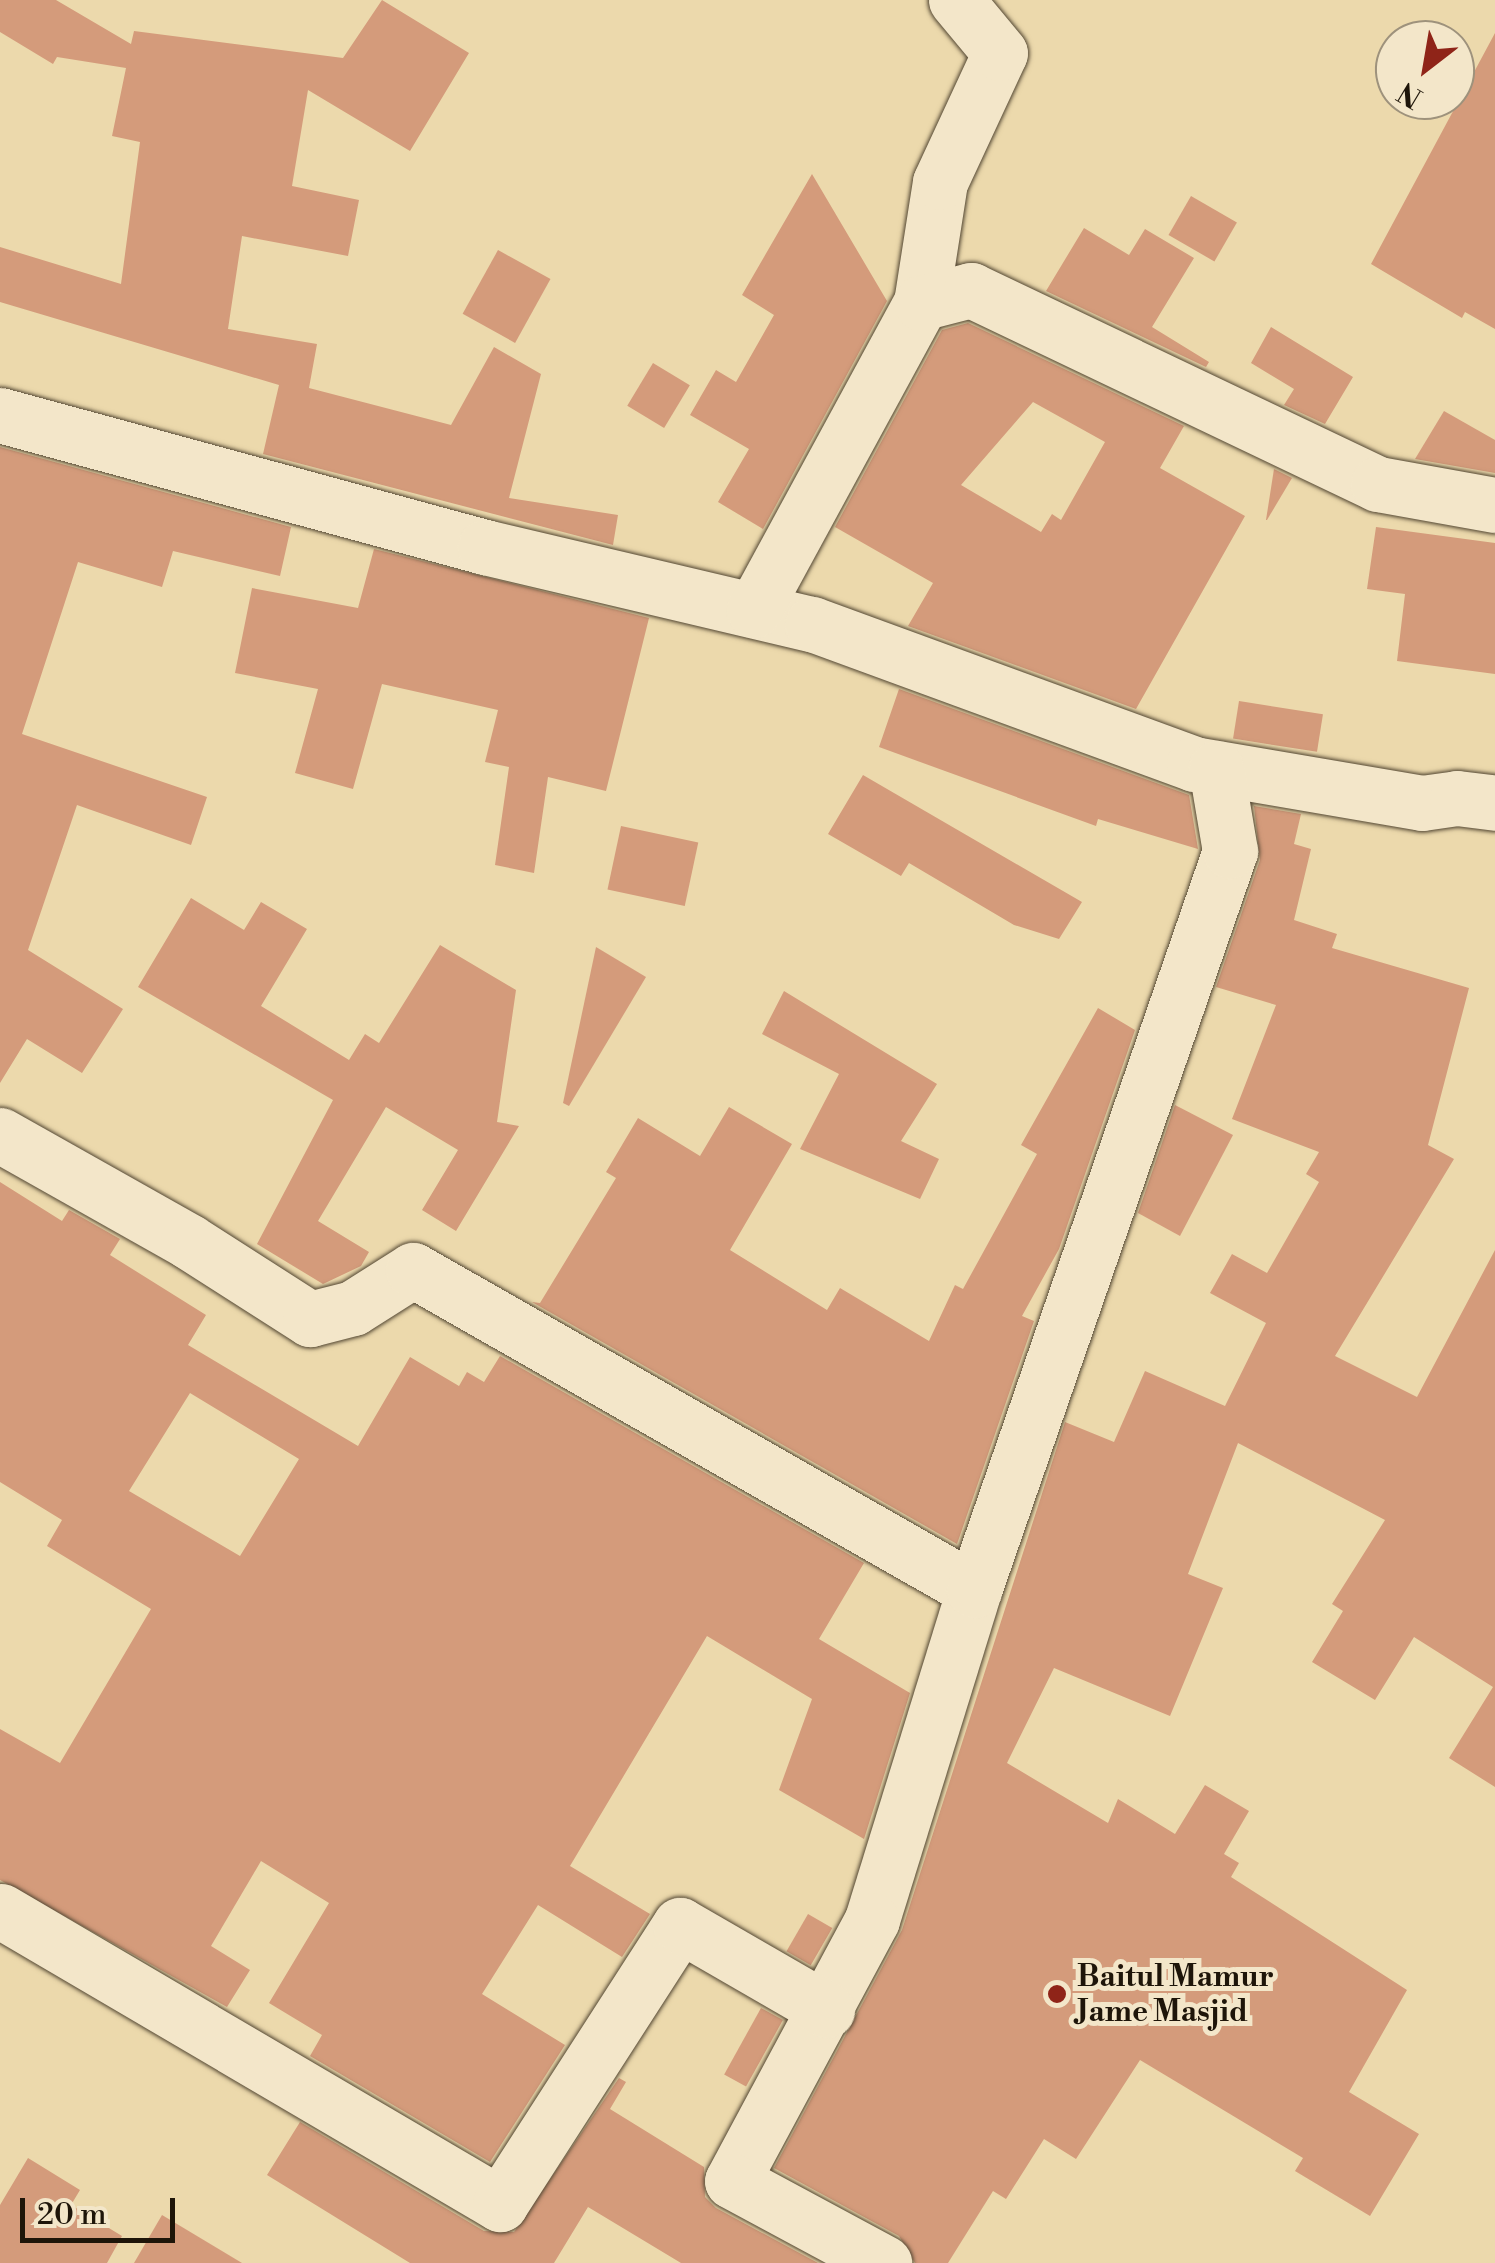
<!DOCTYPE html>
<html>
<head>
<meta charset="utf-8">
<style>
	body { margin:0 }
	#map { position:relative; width:1495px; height:2263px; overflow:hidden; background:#ecd9ac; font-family:"Libre Bodoni",serif }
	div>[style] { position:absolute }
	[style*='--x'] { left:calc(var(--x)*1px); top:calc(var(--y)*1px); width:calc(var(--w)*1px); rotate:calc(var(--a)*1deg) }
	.building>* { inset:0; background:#d49b7b; transform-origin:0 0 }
	.roads { filter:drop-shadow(0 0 2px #524632) drop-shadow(0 0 2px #524632) }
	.street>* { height:55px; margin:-27.5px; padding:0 27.5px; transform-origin:27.5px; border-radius:27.5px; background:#f3e6c9 }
	.dots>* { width:28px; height:28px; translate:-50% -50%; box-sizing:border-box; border:5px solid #f3e6c9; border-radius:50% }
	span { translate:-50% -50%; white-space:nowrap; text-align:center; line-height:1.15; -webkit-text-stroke:10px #f3e6c9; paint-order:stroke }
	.poi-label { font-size:30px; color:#1e1509; font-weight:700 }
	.left { translate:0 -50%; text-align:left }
	.north { position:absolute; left:1375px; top:20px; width:100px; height:100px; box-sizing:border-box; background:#f3e6c9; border:2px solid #9e927c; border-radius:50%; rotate:211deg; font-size:28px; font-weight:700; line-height:40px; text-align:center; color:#1e1509 }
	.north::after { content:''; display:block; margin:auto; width:35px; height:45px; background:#8f2418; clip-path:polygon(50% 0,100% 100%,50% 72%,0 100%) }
	.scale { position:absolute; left:20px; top:2198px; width:155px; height:45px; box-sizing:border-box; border:5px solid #1e1509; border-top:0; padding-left:12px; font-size:30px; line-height:35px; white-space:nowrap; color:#1e1509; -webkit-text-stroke:8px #f3e6c9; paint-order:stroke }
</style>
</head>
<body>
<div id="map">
	<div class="building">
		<i style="clip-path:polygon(0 0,56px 0,131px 44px,134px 31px,343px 58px,382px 0,469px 53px,410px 151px,308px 90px,292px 186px,359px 200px,348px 256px,242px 236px,228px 329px,317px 344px,309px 388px,451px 425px,494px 347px,541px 374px,509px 498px,618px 515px,613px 545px,263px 454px,279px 385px,0 302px,0 247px,121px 284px,140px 142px,112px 136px,126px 68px,57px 57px,53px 64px,0 32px)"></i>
		<i style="clip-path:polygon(1495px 33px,1495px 329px,1465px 312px,1462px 318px,1371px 264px)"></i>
		<i style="clip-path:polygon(812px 174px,887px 301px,763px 529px,718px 502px,749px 449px,690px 415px,716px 370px,736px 382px,774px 315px,742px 295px)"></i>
		<i style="left:1191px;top:196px;width:53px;height:45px;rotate:30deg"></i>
		<i style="clip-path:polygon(1084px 228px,1129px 255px,1145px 229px,1194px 258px,1152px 327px,1209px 362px,1206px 367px,1046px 291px)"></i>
		<i style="left:498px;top:250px;width:60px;height:73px;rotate:29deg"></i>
		<i style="clip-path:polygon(evenodd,968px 323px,1184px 426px,1160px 468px,1245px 516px,1136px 709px,908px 626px,933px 583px,835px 527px,942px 330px,968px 323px,1033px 402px,1105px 442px,1061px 520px,1052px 514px,1041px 532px,961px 485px,1033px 402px)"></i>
		<i style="clip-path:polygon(1271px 327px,1353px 377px,1325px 424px,1284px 405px,1294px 389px,1251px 363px)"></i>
		<i style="left:653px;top:363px;width:43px;height:50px;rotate:31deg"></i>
		<i style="clip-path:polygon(1444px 411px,1495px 440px,1495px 473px,1415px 459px)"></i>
		<i style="clip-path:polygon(0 447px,291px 527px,280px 576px,173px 551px,162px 587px,78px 562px,22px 734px,207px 797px,191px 845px,77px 805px,28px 950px,123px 1009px,82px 1073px,27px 1039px,0 1083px)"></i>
		<i style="clip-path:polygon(1274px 469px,1292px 478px,1267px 520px,1266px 520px)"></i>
		<i style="clip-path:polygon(1376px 527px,1495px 543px,1495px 674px,1397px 661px,1405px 594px,1367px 589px)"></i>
		<i style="clip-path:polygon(374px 549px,649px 618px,606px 791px,548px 777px,534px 873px,495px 865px,509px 767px,485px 762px,498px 710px,382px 684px,353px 789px,295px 773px,318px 689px,235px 673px,252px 588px,358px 608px)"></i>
		<i style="clip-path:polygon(899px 689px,1189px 795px,1198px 849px,1098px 819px,1096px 826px,879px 747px)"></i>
		<i style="left:1239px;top:701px;width:85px;height:38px;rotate:9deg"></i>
		<i style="clip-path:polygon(863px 775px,1082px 902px,1059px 939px,1014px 925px,909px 863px,901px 876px,828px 834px)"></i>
		<i style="clip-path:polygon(1254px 806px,1301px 814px,1294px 844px,1311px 849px,1294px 920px,1337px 934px,1332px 948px,1469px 988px,1428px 1145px,1454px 1159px,1335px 1356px,1417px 1397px,1495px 1250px,1495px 1787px,1449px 1758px,1493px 1687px,1414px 1637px,1375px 1700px,1312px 1662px,1343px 1611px,1332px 1604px,1385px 1520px,1238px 1443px,1188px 1574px,1223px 1588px,1170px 1716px,1054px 1668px,1007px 1763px,1108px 1823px,1118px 1799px,1175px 1834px,1205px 1785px,1249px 1811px,1224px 1854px,1239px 1863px,1231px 1877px,1407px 1990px,1349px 2092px,1419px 2134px,1370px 2216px,1295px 2171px,1303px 2158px,1140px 2060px,1076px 2159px,1044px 2139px,1006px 2199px,993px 2191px,948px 2263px,915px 2263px,899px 2236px,774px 2168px,902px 1930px,1065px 1422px,1114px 1442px,1145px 1371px,1225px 1406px,1266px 1323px,1210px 1293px,1232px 1254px,1267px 1273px,1319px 1182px,1306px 1174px,1319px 1152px,1232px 1119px,1276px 1005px,1216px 987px,1260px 860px)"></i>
		<i style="left:621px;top:826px;width:79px;height:65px;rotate:12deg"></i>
		<i style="clip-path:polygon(191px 898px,244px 930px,261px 902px,307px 929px,261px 1006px,349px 1060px,365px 1034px,379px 1043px,440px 945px,516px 990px,497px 1122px,519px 1126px,456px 1231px,422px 1210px,458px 1150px,386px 1107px,318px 1221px,369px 1252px,361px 1266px,323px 1284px,257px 1244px,333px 1100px,138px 987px)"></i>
		<i style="clip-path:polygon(596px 947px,646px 977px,569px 1106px,563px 1103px)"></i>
		<i style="clip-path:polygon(784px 991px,937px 1084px,901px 1141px,939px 1159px,920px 1199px,800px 1149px,839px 1074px,762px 1034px)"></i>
		<i style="clip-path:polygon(1098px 1008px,1135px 1030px,1059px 1249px,1022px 1316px,1034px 1321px,957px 1544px,532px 1302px,540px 1303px,616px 1178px,606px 1172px,638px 1118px,700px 1156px,729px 1107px,792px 1144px,730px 1250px,827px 1310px,840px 1288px,929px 1341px,955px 1285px,963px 1289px,1037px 1154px,1021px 1145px)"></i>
		<i style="clip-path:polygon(1175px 1105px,1233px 1135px,1180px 1236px,1138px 1213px)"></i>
		<i style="clip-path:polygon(evenodd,0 1182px,62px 1221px,69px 1210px,120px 1239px,110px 1255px,206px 1315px,188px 1345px,358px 1446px,410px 1357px,459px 1386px,467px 1372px,484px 1382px,500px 1356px,864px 1563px,819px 1639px,910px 1693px,864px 1839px,779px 1790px,812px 1699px,707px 1636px,570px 1866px,650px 1914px,622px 1957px,538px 1905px,482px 1994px,565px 2045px,490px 2162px,310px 2056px,322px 2035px,269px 2003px,329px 1903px,261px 1861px,211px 1946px,250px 1970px,227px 2007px,0 1880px,0 1729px,60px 1763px,151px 1609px,47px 1546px,62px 1520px,0 1482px,0 1182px,190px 1393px,299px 1459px,240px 1556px,129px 1491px,190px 1393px)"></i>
		<i style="left:808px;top:1914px;width:28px;height:43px;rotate:30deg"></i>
		<i style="left:761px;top:2008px;width:25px;height:76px;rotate:29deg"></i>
		<i style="clip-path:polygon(619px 2078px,626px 2082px,610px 2109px,704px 2167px,705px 2197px,716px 2208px,818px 2263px,681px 2263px,588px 2207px,554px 2263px,410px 2263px,267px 2175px,300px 2122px,484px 2231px,514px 2232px)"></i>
		<i style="clip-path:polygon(28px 2158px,80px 2190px,71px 2205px,122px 2236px,107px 2263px,0 2263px,0 2205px)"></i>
		<i style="clip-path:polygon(162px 2215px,242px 2263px,134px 2263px)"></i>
	</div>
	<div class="roads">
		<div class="street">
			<i style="--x:921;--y:303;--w:122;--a:-81.1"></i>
			<i style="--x:940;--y:182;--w:142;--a:-65.1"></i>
			<i style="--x:1000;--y:53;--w:69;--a:-129.7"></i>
			<i style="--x:0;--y:415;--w:503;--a:15.23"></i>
			<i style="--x:485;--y:547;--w:336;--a:13.3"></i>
			<i style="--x:812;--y:624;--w:407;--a:20.1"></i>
			<i style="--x:1194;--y:764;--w:231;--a:9.7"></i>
			<i style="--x:1422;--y:803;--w:35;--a:-8"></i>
			<i style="--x:1457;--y:798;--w:38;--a:7"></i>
			<i style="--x:754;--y:610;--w:349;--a:-61.5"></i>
			<i style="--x:921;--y:303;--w:52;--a:-14.6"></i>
			<i style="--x:971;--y:290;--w:451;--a:25.5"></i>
			<i style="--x:1378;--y:484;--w:119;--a:10.2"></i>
			<i style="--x:0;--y:1135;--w:216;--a:29.4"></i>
			<i style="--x:188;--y:1241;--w:145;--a:32.6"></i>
			<i style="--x:310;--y:1319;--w:44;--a:-14.3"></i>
			<i style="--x:353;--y:1308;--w:71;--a:-32.3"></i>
			<i style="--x:413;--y:1270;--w:646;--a:29.7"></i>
			<i style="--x:974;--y:1590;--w:345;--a:107.2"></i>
			<i style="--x:872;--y:1920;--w:296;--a:118.2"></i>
			<i style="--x:732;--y:2181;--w:173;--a:28.3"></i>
			<i style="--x:974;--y:1590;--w:782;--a:-70.89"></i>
			<i style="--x:1230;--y:851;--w:84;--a:-99.6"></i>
			<i style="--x:1;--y:1911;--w:579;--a:30.42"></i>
			<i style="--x:500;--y:2204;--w:332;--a:-57.2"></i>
			<i style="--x:680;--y:1925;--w:170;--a:30"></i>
		</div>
	</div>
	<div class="dots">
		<i style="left:1057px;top:1994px;background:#8f2418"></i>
	</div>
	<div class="poi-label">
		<span class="left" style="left:1077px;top:1994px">Baitul Mamur<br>Jame Masjid</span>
	</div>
	<div class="north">N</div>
	<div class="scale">20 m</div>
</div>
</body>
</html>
